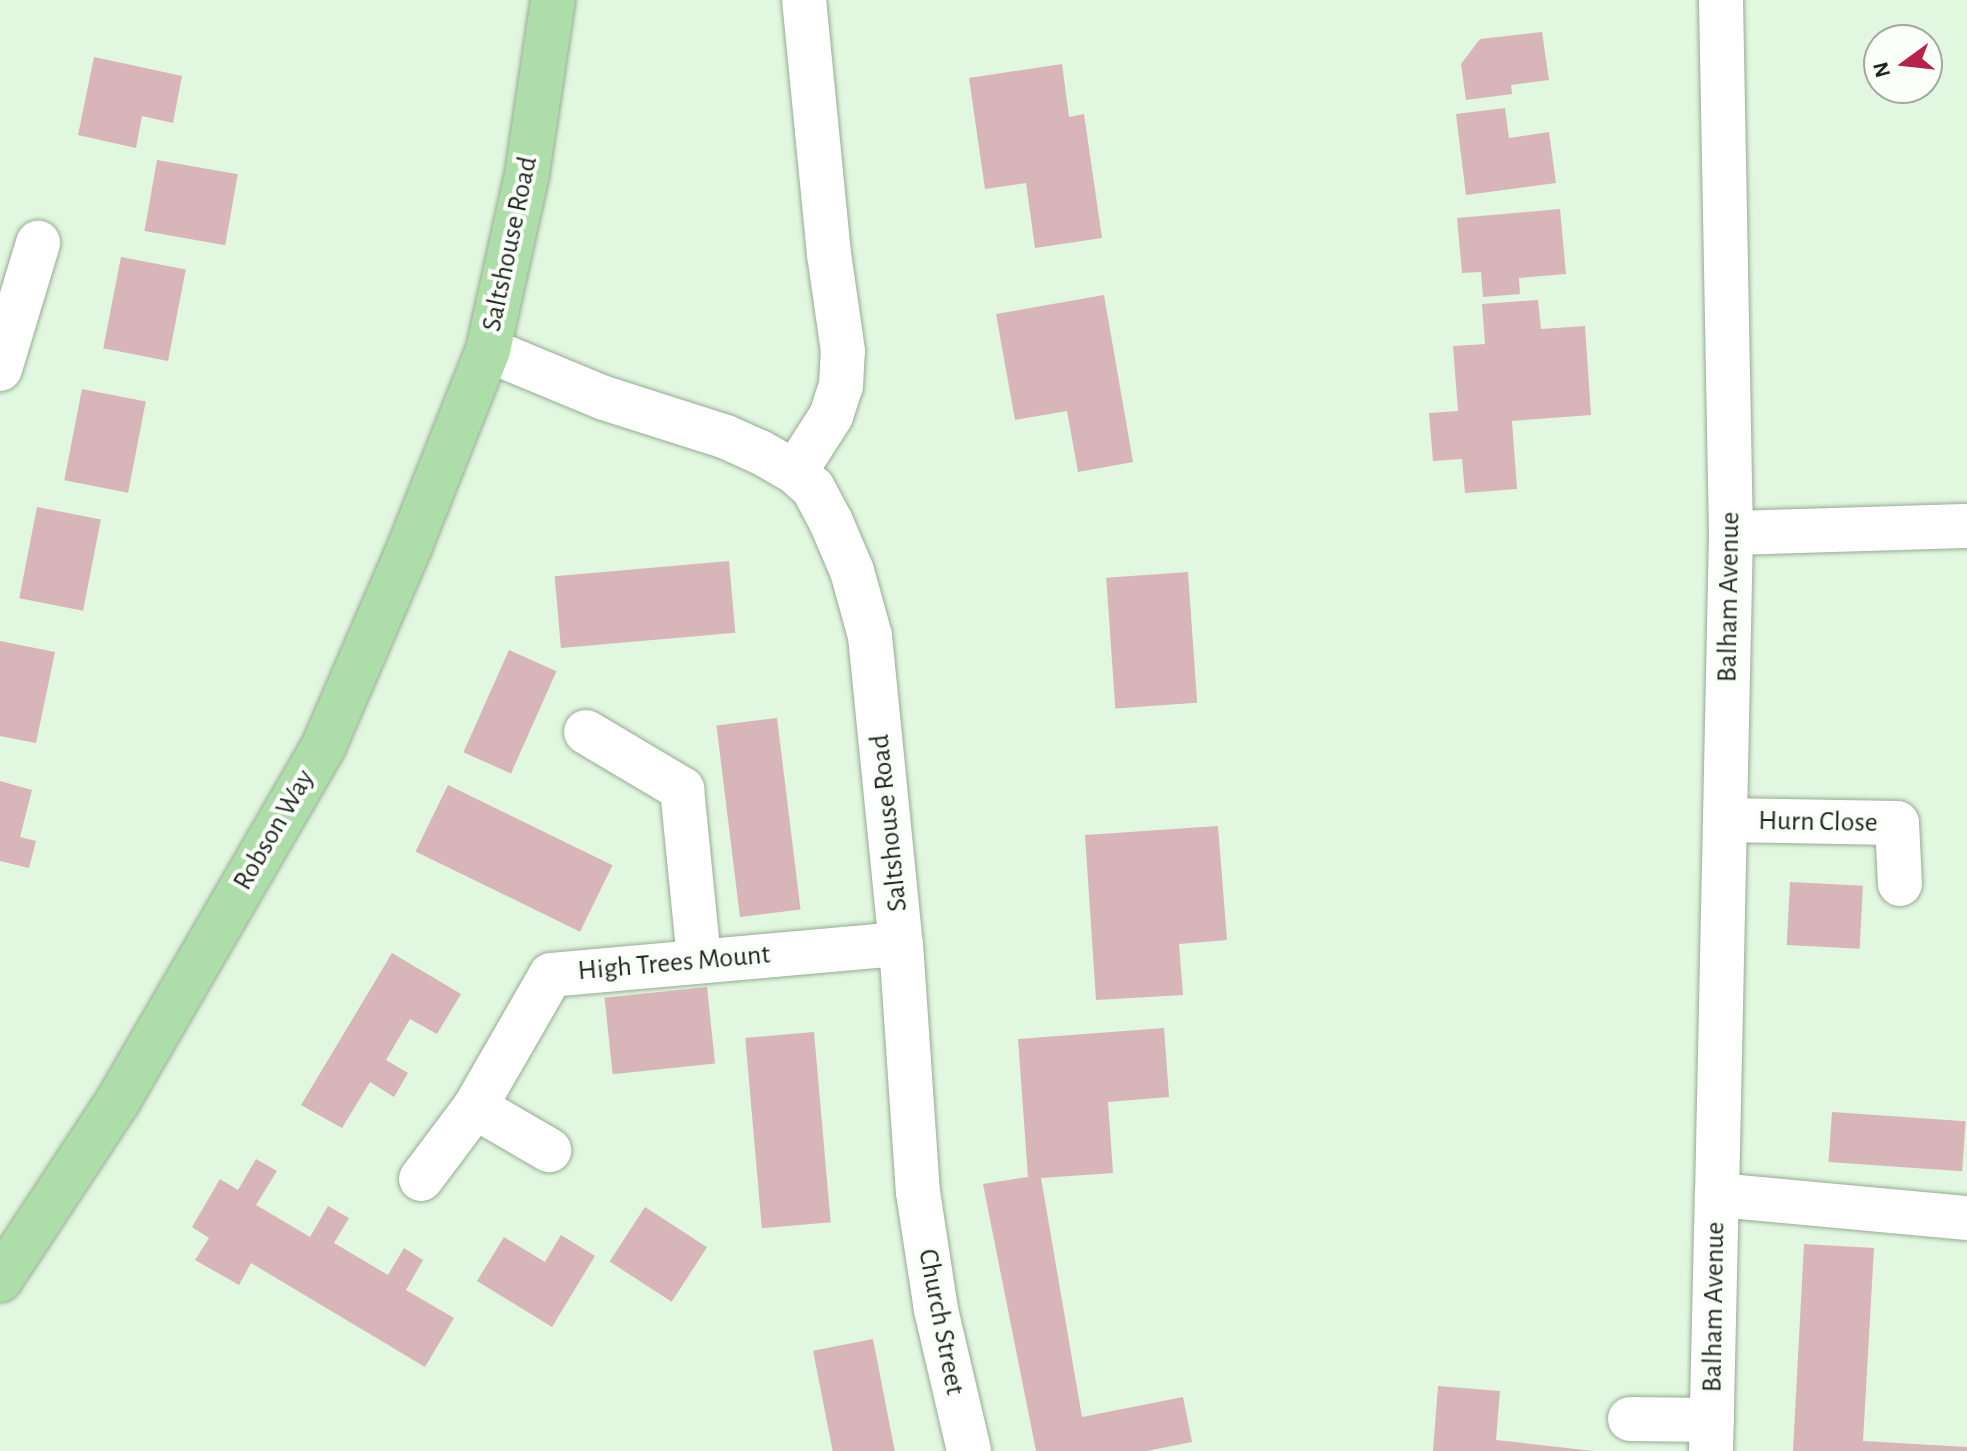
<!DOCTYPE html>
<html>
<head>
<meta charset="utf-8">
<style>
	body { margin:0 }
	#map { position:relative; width:1967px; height:1451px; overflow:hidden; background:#e2f7df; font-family:"Alegreya Sans",sans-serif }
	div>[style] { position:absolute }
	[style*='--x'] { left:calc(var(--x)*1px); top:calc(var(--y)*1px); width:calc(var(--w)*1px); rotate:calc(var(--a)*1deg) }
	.building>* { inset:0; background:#d8b5b9; transform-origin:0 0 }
	.roads { filter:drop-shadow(0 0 2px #97ab94) drop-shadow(0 0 2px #97ab94) }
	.minor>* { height:44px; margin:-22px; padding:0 22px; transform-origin:22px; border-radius:22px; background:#fff }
	.major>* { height:44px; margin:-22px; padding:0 22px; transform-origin:22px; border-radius:22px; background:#addda8 }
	span { translate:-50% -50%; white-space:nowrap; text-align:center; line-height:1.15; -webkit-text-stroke:8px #fafffa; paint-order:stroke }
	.street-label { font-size:28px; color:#1e251d }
	.north { position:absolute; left:1863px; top:24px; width:80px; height:80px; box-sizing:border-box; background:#fafffa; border:2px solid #a2a8a2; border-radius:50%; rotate:255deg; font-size:22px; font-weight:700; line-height:32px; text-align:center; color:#1e251d }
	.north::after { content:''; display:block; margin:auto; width:28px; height:36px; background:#b5234b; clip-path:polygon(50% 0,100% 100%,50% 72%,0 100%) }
</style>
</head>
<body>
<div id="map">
	<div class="building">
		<i style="clip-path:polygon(1542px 32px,1549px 80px,1511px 85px,1512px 94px,1466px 100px,1461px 64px,1480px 39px)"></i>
		<i style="clip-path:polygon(94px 57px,182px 76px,173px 123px,142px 116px,136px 148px,78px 135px)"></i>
		<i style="clip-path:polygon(1062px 64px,1069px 117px,1084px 114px,1102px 238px,1035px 248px,1026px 183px,985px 189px,969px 78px)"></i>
		<i style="clip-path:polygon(1505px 108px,1509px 138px,1549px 132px,1556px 183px,1466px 195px,1456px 114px)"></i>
		<i style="left:157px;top:160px;width:82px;height:72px;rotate:10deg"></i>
		<i style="clip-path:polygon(1560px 209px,1566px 274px,1519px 278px,1520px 294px,1483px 297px,1481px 272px,1462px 273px,1457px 218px)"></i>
		<i style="left:121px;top:257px;width:66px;height:93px;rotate:11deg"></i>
		<i style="clip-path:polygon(1104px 295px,1133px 462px,1078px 472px,1067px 411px,1015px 420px,996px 314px)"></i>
		<i style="clip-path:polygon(1538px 300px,1541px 329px,1585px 326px,1591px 415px,1512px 421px,1517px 489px,1465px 493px,1462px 459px,1433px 461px,1429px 413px,1458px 411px,1453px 346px,1485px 344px,1482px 304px)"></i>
		<i style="left:82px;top:389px;width:65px;height:93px;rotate:11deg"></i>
		<i style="left:37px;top:507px;width:65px;height:93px;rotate:11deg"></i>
		<i style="left:729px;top:561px;width:72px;height:175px;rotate:85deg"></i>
		<i style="left:1188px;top:572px;width:131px;height:82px;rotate:86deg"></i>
		<i style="clip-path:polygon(0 641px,55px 652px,36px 743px,0 736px)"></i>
		<i style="left:509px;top:650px;width:52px;height:112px;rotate:24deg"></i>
		<i style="left:777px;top:718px;width:193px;height:61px;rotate:83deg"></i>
		<i style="clip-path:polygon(0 781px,32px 790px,20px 837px,36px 841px,29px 868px,0 861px)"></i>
		<i style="left:448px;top:785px;width:183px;height:74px;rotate:26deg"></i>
		<i style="clip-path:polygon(1218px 826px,1227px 940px,1179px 944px,1183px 995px,1096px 1000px,1085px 835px)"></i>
		<i style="left:1790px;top:882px;width:73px;height:63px;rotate:3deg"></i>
		<i style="clip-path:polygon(392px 953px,461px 994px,437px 1034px,410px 1019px,386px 1060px,408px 1073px,394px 1097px,370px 1082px,342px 1128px,301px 1105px)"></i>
		<i style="left:707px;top:987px;width:77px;height:103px;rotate:84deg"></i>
		<i style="clip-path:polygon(1164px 1028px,1169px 1097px,1108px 1102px,1113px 1173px,1041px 1178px,1082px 1417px,1183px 1397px,1192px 1442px,1147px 1451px,1036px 1451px,983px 1184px,1028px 1177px,1018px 1039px)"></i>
		<i style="left:814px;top:1032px;width:191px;height:69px;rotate:85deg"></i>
		<i style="left:1832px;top:1112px;width:134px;height:50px;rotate:4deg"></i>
		<i style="clip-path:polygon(256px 1159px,277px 1171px,256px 1205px,310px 1237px,328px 1206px,349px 1218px,334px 1243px,388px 1275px,404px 1248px,423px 1260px,406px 1290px,454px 1318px,425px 1367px,251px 1263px,239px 1285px,195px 1260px,209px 1238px,192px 1227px,220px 1179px,238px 1190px)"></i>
		<i style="left:645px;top:1207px;width:74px;height:65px;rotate:33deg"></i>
		<i style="clip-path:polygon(561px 1235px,595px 1256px,552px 1327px,477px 1281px,504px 1237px,545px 1262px)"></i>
		<i style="clip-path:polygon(1804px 1244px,1874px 1248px,1863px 1441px,1967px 1447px,1967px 1451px,1793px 1451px)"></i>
		<i style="left:873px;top:1339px;width:114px;height:61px;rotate:79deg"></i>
		<i style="clip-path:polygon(1438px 1386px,1500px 1391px,1496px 1440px,1594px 1451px,1433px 1451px)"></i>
	</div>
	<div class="roads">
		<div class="minor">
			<i style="--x:1721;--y:0;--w:533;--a:88.93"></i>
			<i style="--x:1731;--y:533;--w:662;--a:91.21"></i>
			<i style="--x:1717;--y:1195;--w:251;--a:5.3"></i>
			<i style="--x:488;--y:350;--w:126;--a:22.5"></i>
			<i style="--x:604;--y:398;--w:128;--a:17.7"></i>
			<i style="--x:726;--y:437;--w:37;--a:24"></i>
			<i style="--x:760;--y:452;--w:40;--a:29.7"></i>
			<i style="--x:795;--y:472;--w:24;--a:42"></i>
			<i style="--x:813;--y:488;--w:38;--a:62"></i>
			<i style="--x:831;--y:522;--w:53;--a:66.8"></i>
			<i style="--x:852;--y:571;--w:67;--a:74.5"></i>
			<i style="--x:870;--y:636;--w:310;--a:84.3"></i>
			<i style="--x:901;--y:944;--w:249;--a:86.1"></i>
			<i style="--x:918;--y:1192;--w:119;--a:81.3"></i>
			<i style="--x:936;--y:1310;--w:145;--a:76.8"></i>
			<i style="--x:0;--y:369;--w:132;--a:-73.2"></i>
			<i style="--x:795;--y:472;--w:67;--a:-57.3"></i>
			<i style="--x:831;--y:416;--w:32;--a:-72"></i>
			<i style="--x:841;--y:386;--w:35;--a:-87"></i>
			<i style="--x:843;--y:351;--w:98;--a:-98.2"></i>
			<i style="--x:829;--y:254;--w:255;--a:-95.6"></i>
			<i style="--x:1731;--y:533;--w:236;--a:-1.7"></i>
			<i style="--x:586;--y:732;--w:112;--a:30.7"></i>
			<i style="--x:682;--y:789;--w:172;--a:84.3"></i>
			<i style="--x:1725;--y:820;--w:172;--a:1"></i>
			<i style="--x:1897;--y:823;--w:61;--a:87.2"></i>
			<i style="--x:475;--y:1107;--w:86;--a:30.2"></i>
			<i style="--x:421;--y:1179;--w:90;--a:-53.1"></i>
			<i style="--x:475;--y:1107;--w:152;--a:-60.1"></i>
			<i style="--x:551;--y:975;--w:351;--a:-5.1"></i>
			<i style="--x:1630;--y:1419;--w:82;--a:0.7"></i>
			<i style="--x:1711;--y:1451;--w:256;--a:-88.7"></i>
		</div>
		<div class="major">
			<i style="--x:0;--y:1280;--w:214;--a:-56.6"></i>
			<i style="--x:118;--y:1101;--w:411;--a:-59.9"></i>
			<i style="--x:324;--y:745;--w:217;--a:-66.6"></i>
			<i style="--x:410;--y:546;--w:211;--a:-68.3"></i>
			<i style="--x:488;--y:350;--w:180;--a:-77.5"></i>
			<i style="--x:527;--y:174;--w:176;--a:-81.5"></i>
		</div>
	</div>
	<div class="street-label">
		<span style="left:510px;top:244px;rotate:-78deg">Saltshouse Road</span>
		<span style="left:1729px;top:597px;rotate:-89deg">Balham Avenue</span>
		<span style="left:1818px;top:822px;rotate:1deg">Hurn Close</span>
		<span style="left:889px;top:823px;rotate:-96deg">Saltshouse Road</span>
		<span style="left:274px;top:830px;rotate:-60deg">Robson Way</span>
		<span style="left:674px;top:963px;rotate:-5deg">High Trees Mount</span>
		<span style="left:1714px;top:1307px;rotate:-89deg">Balham Avenue</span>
		<span style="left:941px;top:1322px;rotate:79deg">Church Street</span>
	</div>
	<div class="north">N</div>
</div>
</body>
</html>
